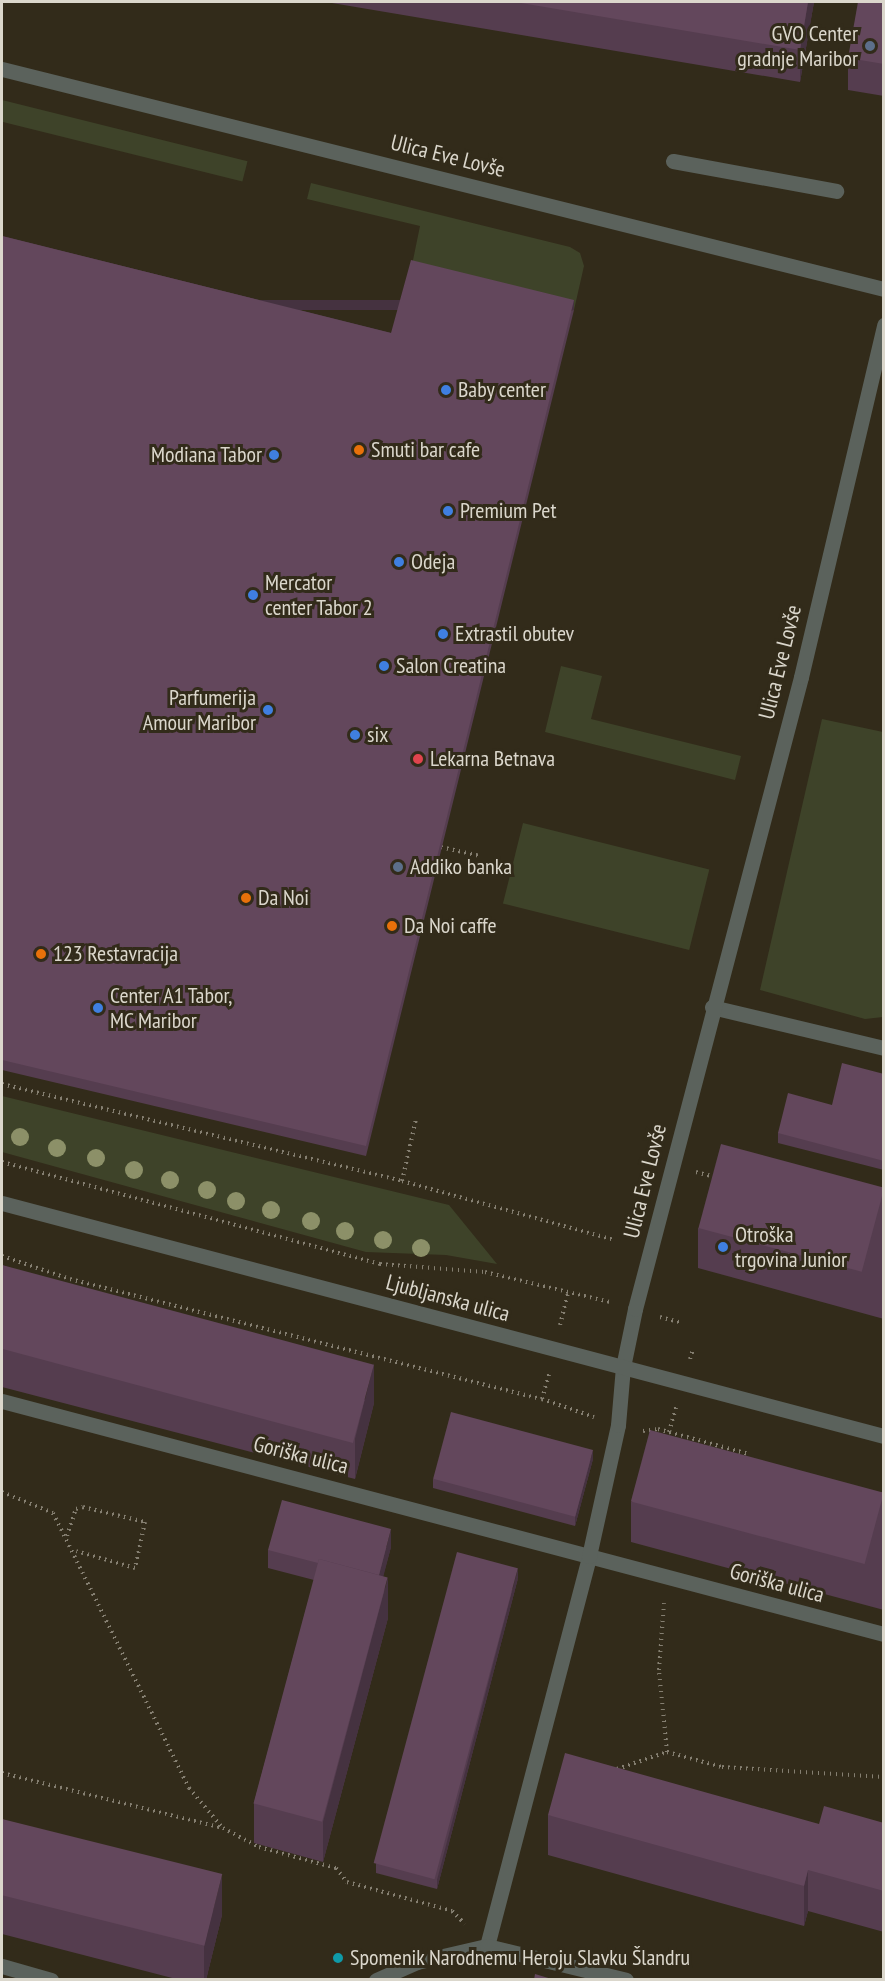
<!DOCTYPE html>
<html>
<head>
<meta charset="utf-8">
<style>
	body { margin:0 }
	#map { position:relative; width:885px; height:1981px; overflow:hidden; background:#322b1a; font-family:"PT Sans Narrow",sans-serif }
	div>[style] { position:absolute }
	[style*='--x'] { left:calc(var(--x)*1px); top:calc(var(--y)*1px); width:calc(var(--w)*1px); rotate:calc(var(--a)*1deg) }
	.green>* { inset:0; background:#3e4329; transform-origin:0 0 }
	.path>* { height:4px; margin-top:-2px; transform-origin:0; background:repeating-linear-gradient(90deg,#857f71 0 1.5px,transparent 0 6px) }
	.service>* { height:15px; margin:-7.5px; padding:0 7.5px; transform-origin:7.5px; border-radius:7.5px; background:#5b625c }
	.minor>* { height:15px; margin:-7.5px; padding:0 7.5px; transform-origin:7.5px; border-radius:7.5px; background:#5b625c }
	.tertiary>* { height:15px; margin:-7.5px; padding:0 7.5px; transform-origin:7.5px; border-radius:7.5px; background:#5b625c }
	.trees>* { width:18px; height:18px; margin:-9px; border-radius:50%; background:#8c9068 }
	.wall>* { inset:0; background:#553d4f }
	.shaded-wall>* { inset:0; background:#453240; transform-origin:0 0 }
	.building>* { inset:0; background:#63475c; transform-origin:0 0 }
	.dots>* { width:16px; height:16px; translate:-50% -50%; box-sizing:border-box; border:3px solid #322b1a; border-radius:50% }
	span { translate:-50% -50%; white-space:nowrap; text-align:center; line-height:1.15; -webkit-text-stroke:6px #322b1a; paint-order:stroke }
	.poi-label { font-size:22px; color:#dbd7cc }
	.right { translate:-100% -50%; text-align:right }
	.left { translate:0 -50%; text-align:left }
	.street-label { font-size:22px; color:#dbd7cc }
	.frame { position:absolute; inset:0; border:3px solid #dbd7cc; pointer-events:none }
</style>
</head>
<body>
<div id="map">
	<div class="green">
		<i style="left:2px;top:100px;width:253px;height:21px;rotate:14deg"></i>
		<i style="clip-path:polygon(311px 183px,570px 247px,580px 253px,584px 266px,574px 310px,411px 270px,420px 226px,307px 199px)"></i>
		<i style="clip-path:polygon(561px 666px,602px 676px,591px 719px,741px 756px,735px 780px,545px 732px)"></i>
		<i style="clip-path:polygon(822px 719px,883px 732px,883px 1017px,865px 1019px,760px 990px)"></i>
		<i style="left:523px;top:823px;width:192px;height:83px;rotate:14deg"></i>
		<i style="clip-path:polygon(2px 1096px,449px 1205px,497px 1264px,446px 1255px,366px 1252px,2px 1152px)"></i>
	</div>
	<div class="path">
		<i style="--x:441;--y:847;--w:39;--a:13"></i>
		<i style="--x:2;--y:1084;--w:412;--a:13.6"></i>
		<i style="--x:402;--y:1181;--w:64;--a:-77.3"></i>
		<i style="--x:2;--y:1162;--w:392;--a:15.1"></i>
		<i style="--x:380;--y:1264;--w:105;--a:4.4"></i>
		<i style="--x:485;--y:1272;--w:129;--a:13.5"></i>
		<i style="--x:696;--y:1172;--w:20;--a:15"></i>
		<i style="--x:402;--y:1181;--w:221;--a:15.5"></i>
		<i style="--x:2;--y:1256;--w:72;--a:18.7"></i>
		<i style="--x:70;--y:1279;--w:487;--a:14.3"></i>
		<i style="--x:542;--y:1399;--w:55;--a:19.1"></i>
		<i style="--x:660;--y:1317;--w:20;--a:15"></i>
		<i style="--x:560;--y:1325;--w:32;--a:-76"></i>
		<i style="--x:690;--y:1359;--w:9;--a:-72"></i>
		<i style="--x:542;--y:1399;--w:26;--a:-74"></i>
		<i style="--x:643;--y:1431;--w:15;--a:-8"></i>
		<i style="--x:658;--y:1429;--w:94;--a:15.4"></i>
		<i style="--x:669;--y:1432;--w:26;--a:-74"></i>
		<i style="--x:2;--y:1492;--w:55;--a:22.4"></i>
		<i style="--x:53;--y:1513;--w:307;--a:63.7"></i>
		<i style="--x:189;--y:1788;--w:51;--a:49.8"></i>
		<i style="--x:67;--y:1536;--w:28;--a:-72"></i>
		<i style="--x:76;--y:1509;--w:7;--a:-16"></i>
		<i style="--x:83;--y:1507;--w:64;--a:13.6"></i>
		<i style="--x:145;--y:1522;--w:47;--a:102.3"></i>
		<i style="--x:135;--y:1568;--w:61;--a:-163.9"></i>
		<i style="--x:667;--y:1752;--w:57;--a:15.3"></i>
		<i style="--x:722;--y:1767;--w:162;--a:3.5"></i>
		<i style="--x:617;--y:1769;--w:53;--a:-18.8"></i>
		<i style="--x:667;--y:1752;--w:82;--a:-95.6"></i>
		<i style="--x:659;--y:1670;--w:67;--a:-85.7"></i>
		<i style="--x:2;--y:1773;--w:228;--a:14"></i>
		<i style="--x:223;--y:1828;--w:41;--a:27.8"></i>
		<i style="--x:259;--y:1847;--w:80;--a:15.3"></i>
		<i style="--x:336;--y:1868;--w:18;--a:52"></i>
		<i style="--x:347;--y:1882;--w:109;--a:15.4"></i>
		<i style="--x:452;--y:1911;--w:18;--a:45"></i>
	</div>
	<div class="service">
		<i style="--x:673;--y:161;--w:166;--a:10.4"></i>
	</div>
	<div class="minor">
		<i style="--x:2;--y:69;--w:909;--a:14.01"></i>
		<i style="--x:712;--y:1007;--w:177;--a:13.4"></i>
		<i style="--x:2;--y:1401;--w:912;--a:14.8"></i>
		<i style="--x:487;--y:1946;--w:403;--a:-75.3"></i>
		<i style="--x:589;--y:1556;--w:134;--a:-77.5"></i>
		<i style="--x:618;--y:1425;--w:58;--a:-85.1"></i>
		<i style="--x:623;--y:1367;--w:59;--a:-78.3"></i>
		<i style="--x:635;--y:1309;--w:653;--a:-75.28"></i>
		<i style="--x:801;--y:677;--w:362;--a:-76.7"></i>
		<i style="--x:2;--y:1966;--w:51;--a:15.9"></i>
		<i style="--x:376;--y:1980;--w:45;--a:-23.7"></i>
		<i style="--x:417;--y:1962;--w:72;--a:-12.9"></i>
		<i style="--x:487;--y:1946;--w:143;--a:13.7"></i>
	</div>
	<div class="tertiary">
		<i style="--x:2;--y:1203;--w:912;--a:14.8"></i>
	</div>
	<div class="trees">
		<i style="left:20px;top:1137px"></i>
		<i style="left:57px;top:1148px"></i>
		<i style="left:96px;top:1158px"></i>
		<i style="left:134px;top:1170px"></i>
		<i style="left:170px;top:1180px"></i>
		<i style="left:207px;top:1190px"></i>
		<i style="left:236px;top:1201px"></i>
		<i style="left:271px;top:1210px"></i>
		<i style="left:311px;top:1221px"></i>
		<i style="left:345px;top:1231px"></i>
		<i style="left:383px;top:1240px"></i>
		<i style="left:421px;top:1248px"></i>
	</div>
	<div class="wall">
		<i style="clip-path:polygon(326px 2px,814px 2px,800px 82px)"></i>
		<i style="clip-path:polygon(884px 2px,884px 96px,848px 90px,848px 58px)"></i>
		<i style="clip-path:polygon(2px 236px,391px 333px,574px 310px,366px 1156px,2px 1070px)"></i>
		<i style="clip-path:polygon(884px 1074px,884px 1170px,778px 1143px,778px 1133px,832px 1105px)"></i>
		<i style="clip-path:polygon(884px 1189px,884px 1319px,698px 1268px,698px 1228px)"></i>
		<i style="clip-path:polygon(2px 1265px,374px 1403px,355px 1479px,2px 1387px)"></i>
		<i style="clip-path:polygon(593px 1459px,575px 1526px,433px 1488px,433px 1479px)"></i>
		<i style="clip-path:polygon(884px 1492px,884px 1610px,631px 1542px,631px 1502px)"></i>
		<i style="clip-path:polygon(391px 1547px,383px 1576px,388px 1618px,323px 1862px,254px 1843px,254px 1803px,314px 1580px,268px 1568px,268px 1550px)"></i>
		<i style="clip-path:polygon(518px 1578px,437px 1889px,376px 1873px,376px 1864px)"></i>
		<i style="clip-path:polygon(548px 1815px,819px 1824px,884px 1823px,884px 1932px,808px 1911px,804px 1926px,548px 1855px)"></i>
		<i style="clip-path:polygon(2px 1819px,222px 1915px,206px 1980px,180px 1980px,2px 1934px)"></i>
	</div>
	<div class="shaded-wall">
		<i style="clip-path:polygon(808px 2px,814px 2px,800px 82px,800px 50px)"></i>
		<i style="left:574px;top:300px;width:10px;height:871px;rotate:90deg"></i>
		<i style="clip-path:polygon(374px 1363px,374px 1403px,355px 1479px,355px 1439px)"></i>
		<i style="clip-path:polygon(593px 1450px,593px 1459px,575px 1526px,575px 1517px)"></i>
		<i style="clip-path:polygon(391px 1529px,391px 1547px,378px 1597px,378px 1579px)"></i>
		<i style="clip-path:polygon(518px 1568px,518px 1578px,437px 1889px,437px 1880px)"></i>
		<i style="clip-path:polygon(388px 1577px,388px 1618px,323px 1862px,323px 1822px)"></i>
		<i style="clip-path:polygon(808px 1870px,808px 1911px,804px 1926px,804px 1886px)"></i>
		<i style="clip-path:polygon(222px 1875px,222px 1915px,206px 1980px,204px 1980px,204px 1945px)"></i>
	</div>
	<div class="building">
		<i style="clip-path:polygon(515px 2px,808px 2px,800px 50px)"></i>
		<i style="clip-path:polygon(858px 2px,884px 2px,884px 64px,848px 58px)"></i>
		<i style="clip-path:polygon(2px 236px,391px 333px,411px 260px,574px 300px,366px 1146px,2px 1060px)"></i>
		<i style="clip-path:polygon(842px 1063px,884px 1074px,884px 1161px,778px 1133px,788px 1093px,832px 1105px)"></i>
		<i style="left:721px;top:1144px;width:169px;height:87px;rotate:15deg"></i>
		<i style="left:2px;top:1265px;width:385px;height:81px;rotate:15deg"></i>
		<i style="left:451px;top:1412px;width:147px;height:69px;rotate:15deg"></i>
		<i style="left:650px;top:1430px;width:242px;height:74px;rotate:15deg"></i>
		<i style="clip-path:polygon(282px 1500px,391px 1529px,379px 1575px,319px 1559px,318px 1563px,268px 1550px)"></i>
		<i style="left:457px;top:1552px;width:63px;height:322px;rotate:15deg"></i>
		<i style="left:319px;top:1559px;width:71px;height:253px;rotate:15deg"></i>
		<i style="clip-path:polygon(565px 1753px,819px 1824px,824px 1806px,884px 1823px,884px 1891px,808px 1870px,804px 1886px,548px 1815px)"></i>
		<i style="left:2px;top:1819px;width:227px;height:74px;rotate:14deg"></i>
		<i style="clip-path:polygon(535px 1974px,555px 1980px,534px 1980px)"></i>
	</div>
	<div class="dots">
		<i style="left:870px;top:46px;background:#5c6f8a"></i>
		<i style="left:446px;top:390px;background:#3f7fe0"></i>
		<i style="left:359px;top:450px;background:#e8710a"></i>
		<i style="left:274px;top:455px;background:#3f7fe0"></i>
		<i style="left:448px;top:511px;background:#3f7fe0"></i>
		<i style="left:399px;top:562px;background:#3f7fe0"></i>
		<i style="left:253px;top:595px;background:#3f7fe0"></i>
		<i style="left:443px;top:634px;background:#3f7fe0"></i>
		<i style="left:384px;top:666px;background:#3f7fe0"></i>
		<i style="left:268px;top:710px;background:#3f7fe0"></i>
		<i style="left:355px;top:735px;background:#3f7fe0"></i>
		<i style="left:418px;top:759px;background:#e0444e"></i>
		<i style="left:398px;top:867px;background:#5c6f8a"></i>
		<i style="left:246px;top:898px;background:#e8710a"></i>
		<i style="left:392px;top:926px;background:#e8710a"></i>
		<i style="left:41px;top:954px;background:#e8710a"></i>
		<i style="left:98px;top:1008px;background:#3f7fe0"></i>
		<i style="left:723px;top:1247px;background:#3f7fe0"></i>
		<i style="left:338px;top:1958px;background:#0f9aa8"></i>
	</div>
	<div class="poi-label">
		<span class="right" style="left:858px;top:46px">GVO Center<br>gradnje Maribor</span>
		<span class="left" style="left:458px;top:390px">Baby center</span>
		<span class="left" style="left:371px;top:450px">Smuti bar cafe</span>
		<span class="right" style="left:262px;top:455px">Modiana Tabor</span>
		<span class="left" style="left:460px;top:511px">Premium Pet</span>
		<span class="left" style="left:411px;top:562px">Odeja</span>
		<span class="left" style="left:265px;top:595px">Mercator<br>center Tabor 2</span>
		<span class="left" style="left:455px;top:634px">Extrastil obutev</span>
		<span class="left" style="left:396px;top:666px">Salon Creatina</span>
		<span class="right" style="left:256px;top:710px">Parfumerija<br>Amour Maribor</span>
		<span class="left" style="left:367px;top:735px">six</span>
		<span class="left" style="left:430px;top:759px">Lekarna Betnava</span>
		<span class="left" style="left:410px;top:867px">Addiko banka</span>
		<span class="left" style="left:258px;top:898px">Da Noi</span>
		<span class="left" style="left:404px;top:926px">Da Noi caffe</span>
		<span class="left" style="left:53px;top:954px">123 Restavracija</span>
		<span class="left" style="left:110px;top:1008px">Center A1 Tabor,<br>MC Maribor</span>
		<span class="left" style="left:735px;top:1247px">Otroška<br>trgovina Junior</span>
		<span class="left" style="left:350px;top:1958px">Spomenik Narodnemu Heroju Slavku Šlandru</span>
	</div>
	<div class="street-label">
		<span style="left:448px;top:156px;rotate:14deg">Ulica Eve Lovše</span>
		<span style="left:780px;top:662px;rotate:-76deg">Ulica Eve Lovše</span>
		<span style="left:645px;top:1181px;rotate:-76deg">Ulica Eve Lovše</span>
		<span style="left:448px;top:1298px;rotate:15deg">Ljubljanska ulica</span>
		<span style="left:301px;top:1455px;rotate:14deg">Goriška ulica</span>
		<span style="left:777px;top:1583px;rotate:15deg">Goriška ulica</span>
	</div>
	<div class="frame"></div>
</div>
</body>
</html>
